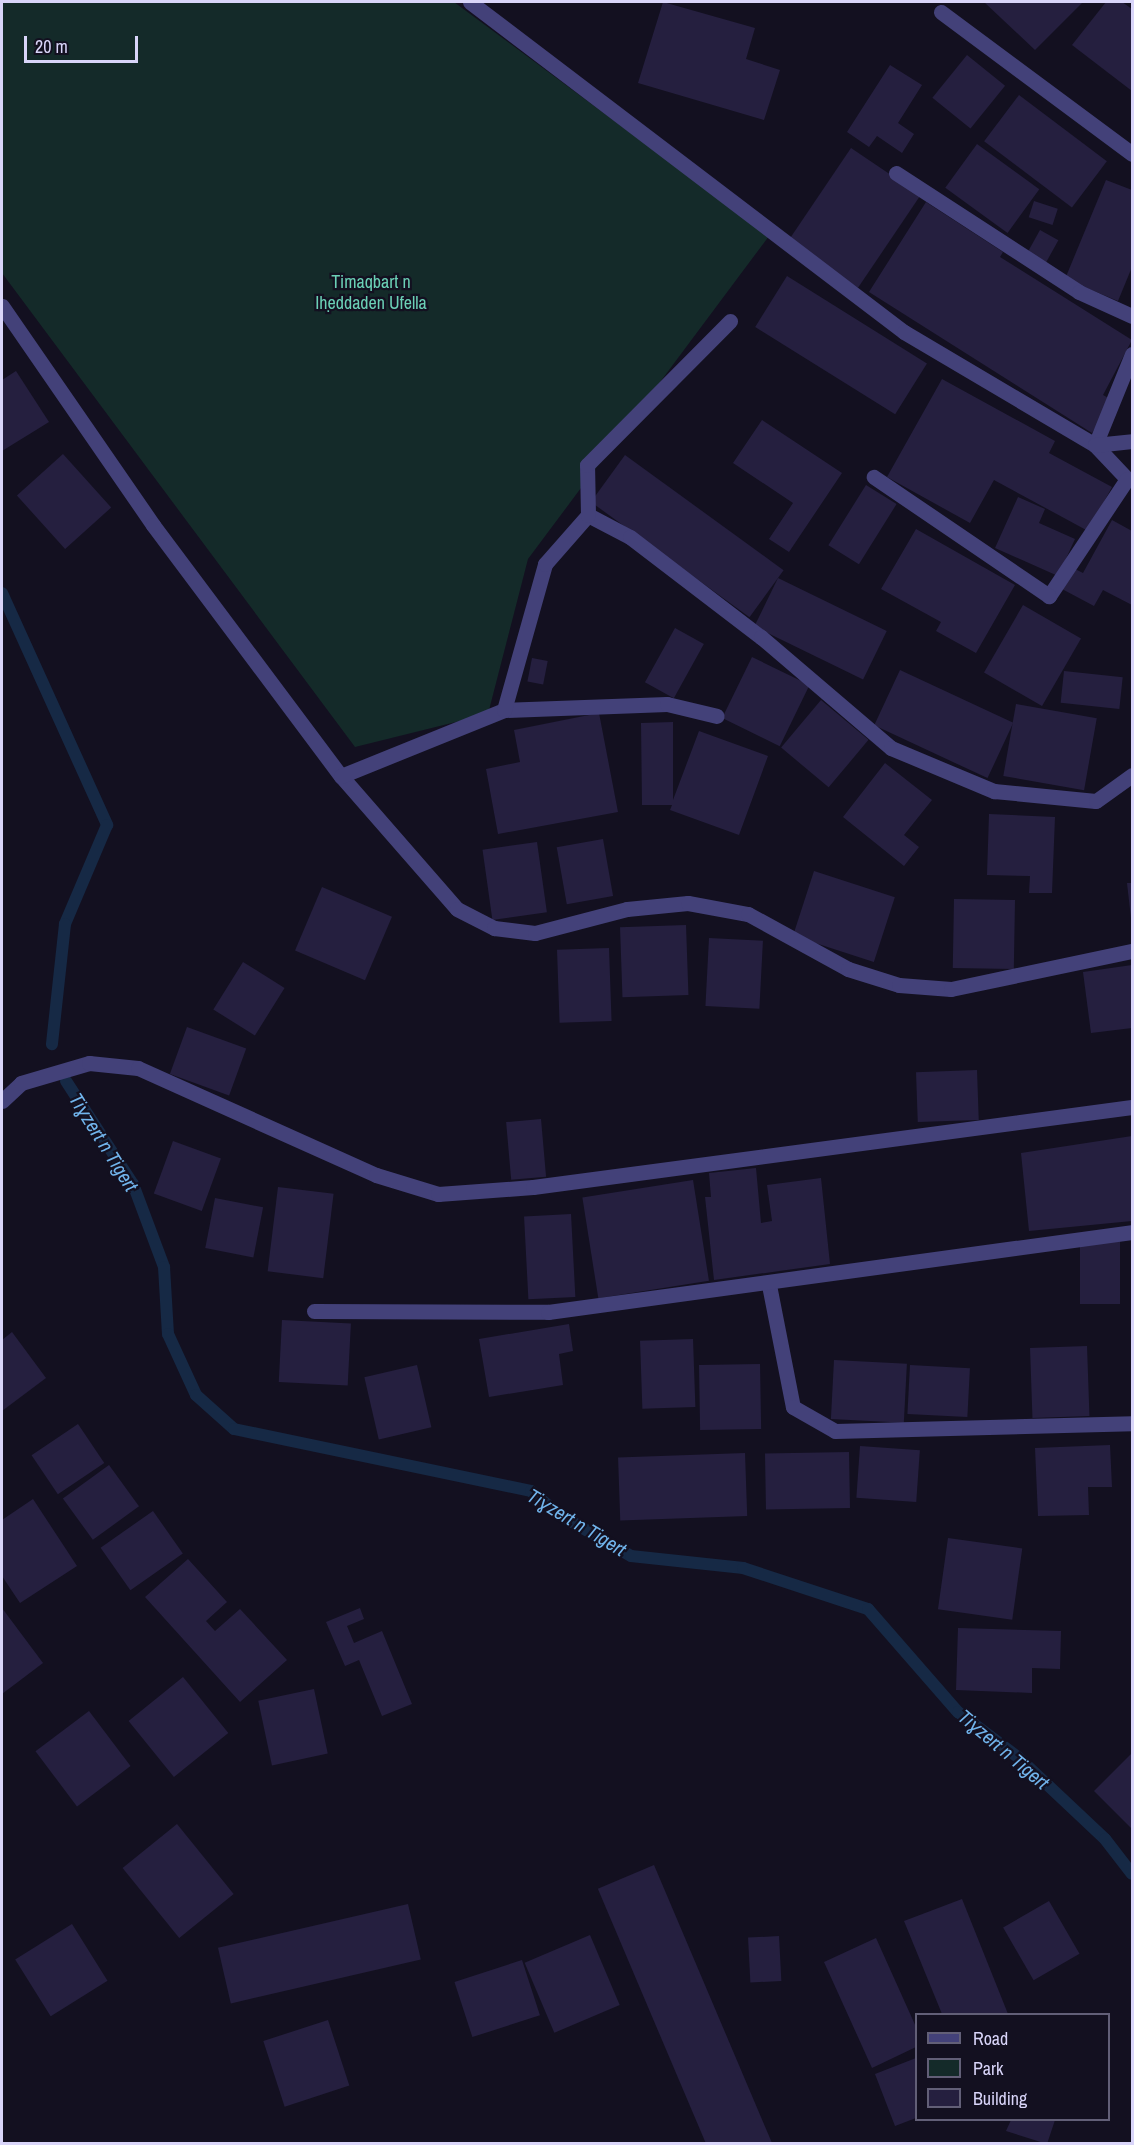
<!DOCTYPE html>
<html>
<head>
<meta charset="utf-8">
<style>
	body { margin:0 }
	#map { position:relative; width:1134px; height:2145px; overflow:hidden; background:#131020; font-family:"Archivo Narrow",sans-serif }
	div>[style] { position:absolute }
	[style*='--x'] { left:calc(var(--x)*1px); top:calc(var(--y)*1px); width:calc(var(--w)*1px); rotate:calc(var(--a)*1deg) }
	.green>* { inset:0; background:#142a29 }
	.stream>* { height:12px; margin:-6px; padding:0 6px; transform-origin:6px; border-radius:6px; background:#162945 }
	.building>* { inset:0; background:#251f3f; transform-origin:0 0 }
	.minor>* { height:15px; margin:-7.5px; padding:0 7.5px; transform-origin:7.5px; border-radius:7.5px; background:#434179 }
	span { translate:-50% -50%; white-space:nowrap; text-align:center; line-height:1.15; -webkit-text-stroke:4.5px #131020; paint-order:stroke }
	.park-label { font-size:18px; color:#6bd0b6 }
	.water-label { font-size:20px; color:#71b4ec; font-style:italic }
	.frame { position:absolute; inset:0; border:3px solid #d9d5f9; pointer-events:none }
	.legend { position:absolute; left:915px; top:2013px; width:195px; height:108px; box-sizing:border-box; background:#131020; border:2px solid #625f77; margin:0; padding:8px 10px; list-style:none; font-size:18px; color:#d9d5f9 }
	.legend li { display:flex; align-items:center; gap:12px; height:30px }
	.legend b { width:30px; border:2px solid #625f77 }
	.scale { position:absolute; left:24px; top:36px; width:114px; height:27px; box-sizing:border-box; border:3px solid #d9d5f9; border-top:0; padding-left:8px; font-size:18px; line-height:21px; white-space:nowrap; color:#d9d5f9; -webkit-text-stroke:4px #131020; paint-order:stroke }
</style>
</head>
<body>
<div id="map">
	<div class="green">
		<i style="clip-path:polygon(2px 2px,454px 2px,769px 236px,528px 559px,488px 714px,355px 747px,2px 273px)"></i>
	</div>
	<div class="stream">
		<i style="--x:2;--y:593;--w:255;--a:65.6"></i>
		<i style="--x:107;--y:825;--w:108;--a:113"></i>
		<i style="--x:65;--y:924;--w:121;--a:96.2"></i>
		<i style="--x:66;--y:1081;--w:123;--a:57"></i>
		<i style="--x:133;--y:1184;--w:89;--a:69.5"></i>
		<i style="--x:164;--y:1267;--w:67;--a:86.6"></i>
		<i style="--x:168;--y:1334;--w:67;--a:65.3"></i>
		<i style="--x:196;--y:1395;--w:51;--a:41.8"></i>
		<i style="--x:234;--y:1429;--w:303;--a:11.8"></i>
		<i style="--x:531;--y:1491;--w:38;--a:40"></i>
		<i style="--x:560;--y:1515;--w:82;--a:30"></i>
		<i style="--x:631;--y:1556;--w:113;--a:6.1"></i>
		<i style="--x:743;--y:1568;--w:132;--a:18.2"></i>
		<i style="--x:868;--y:1609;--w:137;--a:48.9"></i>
		<i style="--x:958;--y:1712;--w:76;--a:37"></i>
		<i style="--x:1019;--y:1758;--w:118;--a:43.3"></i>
		<i style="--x:1105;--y:1839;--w:44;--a:52.4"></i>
	</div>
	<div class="building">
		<i style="clip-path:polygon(663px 2px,755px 28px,746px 59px,780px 70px,764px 120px,638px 83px)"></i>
		<i style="clip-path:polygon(984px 2px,1083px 2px,1035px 50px)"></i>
		<i style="clip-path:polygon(1106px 2px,1122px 2px,1132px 9px,1132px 91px,1072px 45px)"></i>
		<i style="left:967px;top:55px;width:49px;height:55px;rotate:39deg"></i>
		<i style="clip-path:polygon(890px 65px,922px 85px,898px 123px,914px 134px,902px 153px,877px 136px,869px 147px,847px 132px)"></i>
		<i style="left:1019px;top:95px;width:110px;height:58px;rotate:37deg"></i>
		<i style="left:977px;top:144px;width:77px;height:54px;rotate:36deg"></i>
		<i style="left:851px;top:148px;width:84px;height:112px;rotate:34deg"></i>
		<i style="clip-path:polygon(1106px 180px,1132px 190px,1132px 267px,1118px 301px,1065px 279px)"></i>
		<i style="left:1034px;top:201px;width:25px;height:17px;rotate:18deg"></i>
		<i style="clip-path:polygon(926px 202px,1003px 252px,1000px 257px,1132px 340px,1103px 395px,1112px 400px,1092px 433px,869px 292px)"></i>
		<i style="left:1040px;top:230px;width:21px;height:26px;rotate:29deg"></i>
		<i style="left:787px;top:276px;width:165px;height:60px;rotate:32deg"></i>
		<i style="clip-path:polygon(16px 371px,49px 422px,2px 451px,2px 380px)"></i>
		<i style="clip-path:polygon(942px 379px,1055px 441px,1049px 453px,1112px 487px,1088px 531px,994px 480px,970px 523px,887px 477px)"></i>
		<i style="clip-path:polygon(762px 420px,842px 473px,789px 552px,769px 539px,793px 503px,733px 463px)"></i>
		<i style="left:63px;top:454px;width:72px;height:62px;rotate:48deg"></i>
		<i style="left:625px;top:455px;width:196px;height:58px;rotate:36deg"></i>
		<i style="left:866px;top:485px;width:36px;height:71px;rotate:32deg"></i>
		<i style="clip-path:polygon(1018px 497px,1045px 509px,1039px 523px,1075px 539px,1058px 576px,995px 548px)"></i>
		<i style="clip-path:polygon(1112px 520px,1132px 531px,1132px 605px,1103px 590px,1094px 606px,1062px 589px,1073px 568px,1083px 573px)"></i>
		<i style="clip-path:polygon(916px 529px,1015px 585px,976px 653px,936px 631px,941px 622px,881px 589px)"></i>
		<i style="left:778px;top:578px;width:121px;height:54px;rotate:26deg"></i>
		<i style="left:1023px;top:605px;width:67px;height:78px;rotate:30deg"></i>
		<i style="left:675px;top:628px;width:33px;height:62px;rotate:29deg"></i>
		<i style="left:752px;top:657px;width:64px;height:68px;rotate:26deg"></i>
		<i style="left:532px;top:658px;width:16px;height:24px;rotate:11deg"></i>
		<i style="left:900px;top:670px;width:125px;height:61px;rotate:25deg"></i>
		<i style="left:1064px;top:671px;width:59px;height:32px;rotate:6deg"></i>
		<i style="left:821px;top:700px;width:62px;height:62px;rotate:40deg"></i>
		<i style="left:1016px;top:704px;width:82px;height:73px;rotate:10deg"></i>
		<i style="clip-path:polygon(599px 713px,618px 812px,498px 834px,486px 769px,520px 762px,514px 730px)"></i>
		<i style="clip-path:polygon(673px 722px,673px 800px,699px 731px,768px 756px,739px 835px,670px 810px,672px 805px,642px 805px,641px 723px)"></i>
		<i style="clip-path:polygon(885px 763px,932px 800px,904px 835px,919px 847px,904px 866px,843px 817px)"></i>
		<i style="clip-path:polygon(989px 814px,1055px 817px,1052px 893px,1029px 893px,1030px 876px,987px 875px)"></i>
		<i style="left:603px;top:839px;width:58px;height:47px;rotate:80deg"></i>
		<i style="left:537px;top:842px;width:71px;height:55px;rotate:82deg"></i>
		<i style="left:814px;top:871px;width:85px;height:68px;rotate:18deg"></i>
		<i style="clip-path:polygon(1127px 883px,1132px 883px,1132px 918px,1131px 918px)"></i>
		<i style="left:322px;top:887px;width:76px;height:69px;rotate:23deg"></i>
		<i style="left:954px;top:899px;width:61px;height:69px;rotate:1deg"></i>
		<i style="left:686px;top:925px;width:70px;height:66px;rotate:88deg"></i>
		<i style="left:709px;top:938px;width:54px;height:68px;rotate:3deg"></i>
		<i style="left:609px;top:948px;width:73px;height:52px;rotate:88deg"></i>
		<i style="left:243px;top:962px;width:49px;height:56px;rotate:32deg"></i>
		<i style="clip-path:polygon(1132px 965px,1132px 1028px,1091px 1033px,1083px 972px)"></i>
		<i style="left:187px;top:1027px;width:63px;height:50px;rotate:20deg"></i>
		<i style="left:977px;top:1070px;width:50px;height:61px;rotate:88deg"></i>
		<i style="left:541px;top:1119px;width:58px;height:35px;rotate:85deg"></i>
		<i style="clip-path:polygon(1132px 1136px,1132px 1221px,1029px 1231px,1021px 1153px)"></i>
		<i style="left:173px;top:1141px;width:51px;height:56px;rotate:20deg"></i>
		<i style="clip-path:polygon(756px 1168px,761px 1223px,772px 1221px,767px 1185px,821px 1178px,830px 1264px,714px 1280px,705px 1197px,711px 1197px,709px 1173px)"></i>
		<i style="left:693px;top:1180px;width:102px;height:112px;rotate:81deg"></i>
		<i style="left:278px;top:1187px;width:56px;height:85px;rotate:7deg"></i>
		<i style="left:215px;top:1198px;width:49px;height:51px;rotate:11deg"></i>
		<i style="left:571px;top:1214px;width:83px;height:47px;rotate:87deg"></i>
		<i style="left:1080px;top:1240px;width:40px;height:64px"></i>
		<i style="left:282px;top:1320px;width:69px;height:62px;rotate:3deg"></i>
		<i style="clip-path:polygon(569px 1324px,573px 1351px,559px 1354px,563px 1385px,489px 1397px,479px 1339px)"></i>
		<i style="clip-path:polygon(12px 1332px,46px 1378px,2px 1411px,2px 1340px)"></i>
		<i style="left:693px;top:1339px;width:68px;height:53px;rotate:88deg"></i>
		<i style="left:1087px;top:1346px;width:70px;height:57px;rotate:88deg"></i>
		<i style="left:834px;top:1360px;width:73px;height:59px;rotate:3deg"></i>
		<i style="left:760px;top:1364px;width:65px;height:61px;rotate:89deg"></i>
		<i style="left:417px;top:1365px;width:64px;height:54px;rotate:77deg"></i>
		<i style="left:910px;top:1365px;width:60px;height:49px;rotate:3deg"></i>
		<i style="left:78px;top:1424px;width:47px;height:56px;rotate:56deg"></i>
		<i style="clip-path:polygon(1110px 1445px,1112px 1487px,1088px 1487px,1089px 1515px,1038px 1516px,1035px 1448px)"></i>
		<i style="left:860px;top:1446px;width:60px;height:52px;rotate:4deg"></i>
		<i style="left:849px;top:1452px;width:56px;height:84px;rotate:89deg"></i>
		<i style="left:745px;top:1453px;width:63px;height:127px;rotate:88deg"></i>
		<i style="left:109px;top:1465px;width:51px;height:57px;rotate:54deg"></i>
		<i style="clip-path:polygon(33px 1499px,77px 1566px,20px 1603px,2px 1576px,2px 1520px)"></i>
		<i style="left:153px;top:1511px;width:52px;height:64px;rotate:55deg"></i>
		<i style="left:948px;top:1538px;width:75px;height:72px;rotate:8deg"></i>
		<i style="clip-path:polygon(188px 1559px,227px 1602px,206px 1621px,215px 1631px,240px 1609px,287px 1660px,240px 1702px,145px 1597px)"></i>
		<i style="clip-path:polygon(2px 1608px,43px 1663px,2px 1694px)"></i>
		<i style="clip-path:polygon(360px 1608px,364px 1619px,347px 1626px,354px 1643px,382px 1631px,412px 1704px,382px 1716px,359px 1660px,345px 1666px,326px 1622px)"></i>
		<i style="clip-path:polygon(958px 1628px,1061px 1631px,1060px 1669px,1032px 1668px,1032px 1693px,956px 1690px)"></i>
		<i style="left:183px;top:1677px;width:72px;height:70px;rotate:51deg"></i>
		<i style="left:314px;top:1689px;width:66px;height:57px;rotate:78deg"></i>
		<i style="left:89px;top:1711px;width:69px;height:67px;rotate:53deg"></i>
		<i style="clip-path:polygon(1132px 1753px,1132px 1829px,1094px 1791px)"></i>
		<i style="left:177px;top:1824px;width:90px;height:70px;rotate:51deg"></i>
		<i style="left:654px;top:1865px;width:302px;height:61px;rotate:67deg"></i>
		<i style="clip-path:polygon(962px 1899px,1008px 2014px,942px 2014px,904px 1921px)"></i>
		<i style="left:1049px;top:1901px;width:61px;height:53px;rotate:60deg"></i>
		<i style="left:408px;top:1904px;width:57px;height:195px;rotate:77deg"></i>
		<i style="left:72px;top:1924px;width:67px;height:67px;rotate:58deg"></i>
		<i style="left:590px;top:1935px;width:76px;height:71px;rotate:67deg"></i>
		<i style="left:779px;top:1936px;width:45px;height:31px;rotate:87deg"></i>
		<i style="clip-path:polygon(876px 1938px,916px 2027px,916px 2047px,872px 2068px,824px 1962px)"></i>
		<i style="left:522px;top:1960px;width:58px;height:71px;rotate:72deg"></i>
		<i style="left:328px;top:2020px;width:69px;height:68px;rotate:72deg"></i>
		<i style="clip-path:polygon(916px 2058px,916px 2118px,895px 2126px,875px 2074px)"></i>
		<i style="clip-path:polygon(1011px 2120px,1055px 2120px,1047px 2144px,1006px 2131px)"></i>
	</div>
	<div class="minor">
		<i style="--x:470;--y:2;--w:545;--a:37.25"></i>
		<i style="--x:904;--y:332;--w:222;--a:30.6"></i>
		<i style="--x:1095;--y:445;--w:47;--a:46.7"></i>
		<i style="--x:1127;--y:479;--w:141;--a:123.7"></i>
		<i style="--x:1049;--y:596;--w:212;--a:-145.8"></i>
		<i style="--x:941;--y:12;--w:238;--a:36.6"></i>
		<i style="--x:896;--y:173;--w:218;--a:33"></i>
		<i style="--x:1079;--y:292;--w:58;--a:24.4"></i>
		<i style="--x:2;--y:306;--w:266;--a:55.4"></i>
		<i style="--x:153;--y:525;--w:314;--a:53.2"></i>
		<i style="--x:341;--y:776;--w:176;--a:48.9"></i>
		<i style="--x:457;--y:909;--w:42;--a:27.2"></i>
		<i style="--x:494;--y:928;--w:41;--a:7"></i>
		<i style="--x:535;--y:933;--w:95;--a:-14.6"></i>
		<i style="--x:627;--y:909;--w:61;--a:-5.6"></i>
		<i style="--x:688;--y:903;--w:61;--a:10.4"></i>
		<i style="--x:748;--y:914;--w:114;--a:28.8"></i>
		<i style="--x:848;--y:969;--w:53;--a:17.4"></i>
		<i style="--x:899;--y:985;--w:52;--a:4.4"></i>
		<i style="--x:951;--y:989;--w:185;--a:-11.9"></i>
		<i style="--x:1132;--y:354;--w:98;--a:112.1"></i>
		<i style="--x:1095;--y:445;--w:37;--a:-6"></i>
		<i style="--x:588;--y:515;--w:47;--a:27.6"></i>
		<i style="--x:630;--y:537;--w:165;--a:37.4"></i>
		<i style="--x:761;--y:637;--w:171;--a:40.5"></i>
		<i style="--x:891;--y:748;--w:112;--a:22.7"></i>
		<i style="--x:994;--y:791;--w:102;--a:5.6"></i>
		<i style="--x:1096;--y:801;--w:44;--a:-35.8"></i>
		<i style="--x:504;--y:710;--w:163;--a:-2.1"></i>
		<i style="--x:667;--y:704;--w:51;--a:13.5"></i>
		<i style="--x:341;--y:776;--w:176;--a:-22"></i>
		<i style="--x:504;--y:710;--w:152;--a:-74.3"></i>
		<i style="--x:545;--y:564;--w:65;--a:-48.7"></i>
		<i style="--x:588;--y:515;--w:50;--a:-91.1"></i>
		<i style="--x:587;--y:465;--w:203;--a:-45.2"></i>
		<i style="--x:2;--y:1101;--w:26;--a:-43"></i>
		<i style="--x:21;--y:1083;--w:71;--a:-16.4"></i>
		<i style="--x:89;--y:1063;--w:49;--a:5.8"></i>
		<i style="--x:138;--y:1068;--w:261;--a:24.2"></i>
		<i style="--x:376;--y:1175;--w:65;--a:17"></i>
		<i style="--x:438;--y:1194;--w:95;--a:-4.2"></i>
		<i style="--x:533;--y:1187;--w:604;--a:-7.61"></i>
		<i style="--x:769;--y:1285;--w:124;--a:78.9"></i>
		<i style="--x:793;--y:1407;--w:48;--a:29.7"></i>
		<i style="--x:835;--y:1431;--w:297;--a:-1.5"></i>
		<i style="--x:314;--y:1311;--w:234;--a:0.2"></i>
		<i style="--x:548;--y:1312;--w:589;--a:-7.8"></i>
	</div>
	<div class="park-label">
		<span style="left:371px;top:293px">Timaqbart n<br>Iḥeddaden Ufella</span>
	</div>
	<div class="water-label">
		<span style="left:104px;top:1142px;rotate:58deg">Tiɣzert n Tigert</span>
		<span style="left:577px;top:1522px;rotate:31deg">Tiɣzert n Tigert</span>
		<span style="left:1004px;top:1749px;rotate:40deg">Tiɣzert n Tigert</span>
	</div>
	<div class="frame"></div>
	<ul class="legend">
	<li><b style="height:8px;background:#434179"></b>Road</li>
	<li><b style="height:16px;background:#142a29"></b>Park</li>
	<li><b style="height:16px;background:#251f3f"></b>Building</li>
	</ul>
	<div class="scale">20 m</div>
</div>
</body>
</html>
